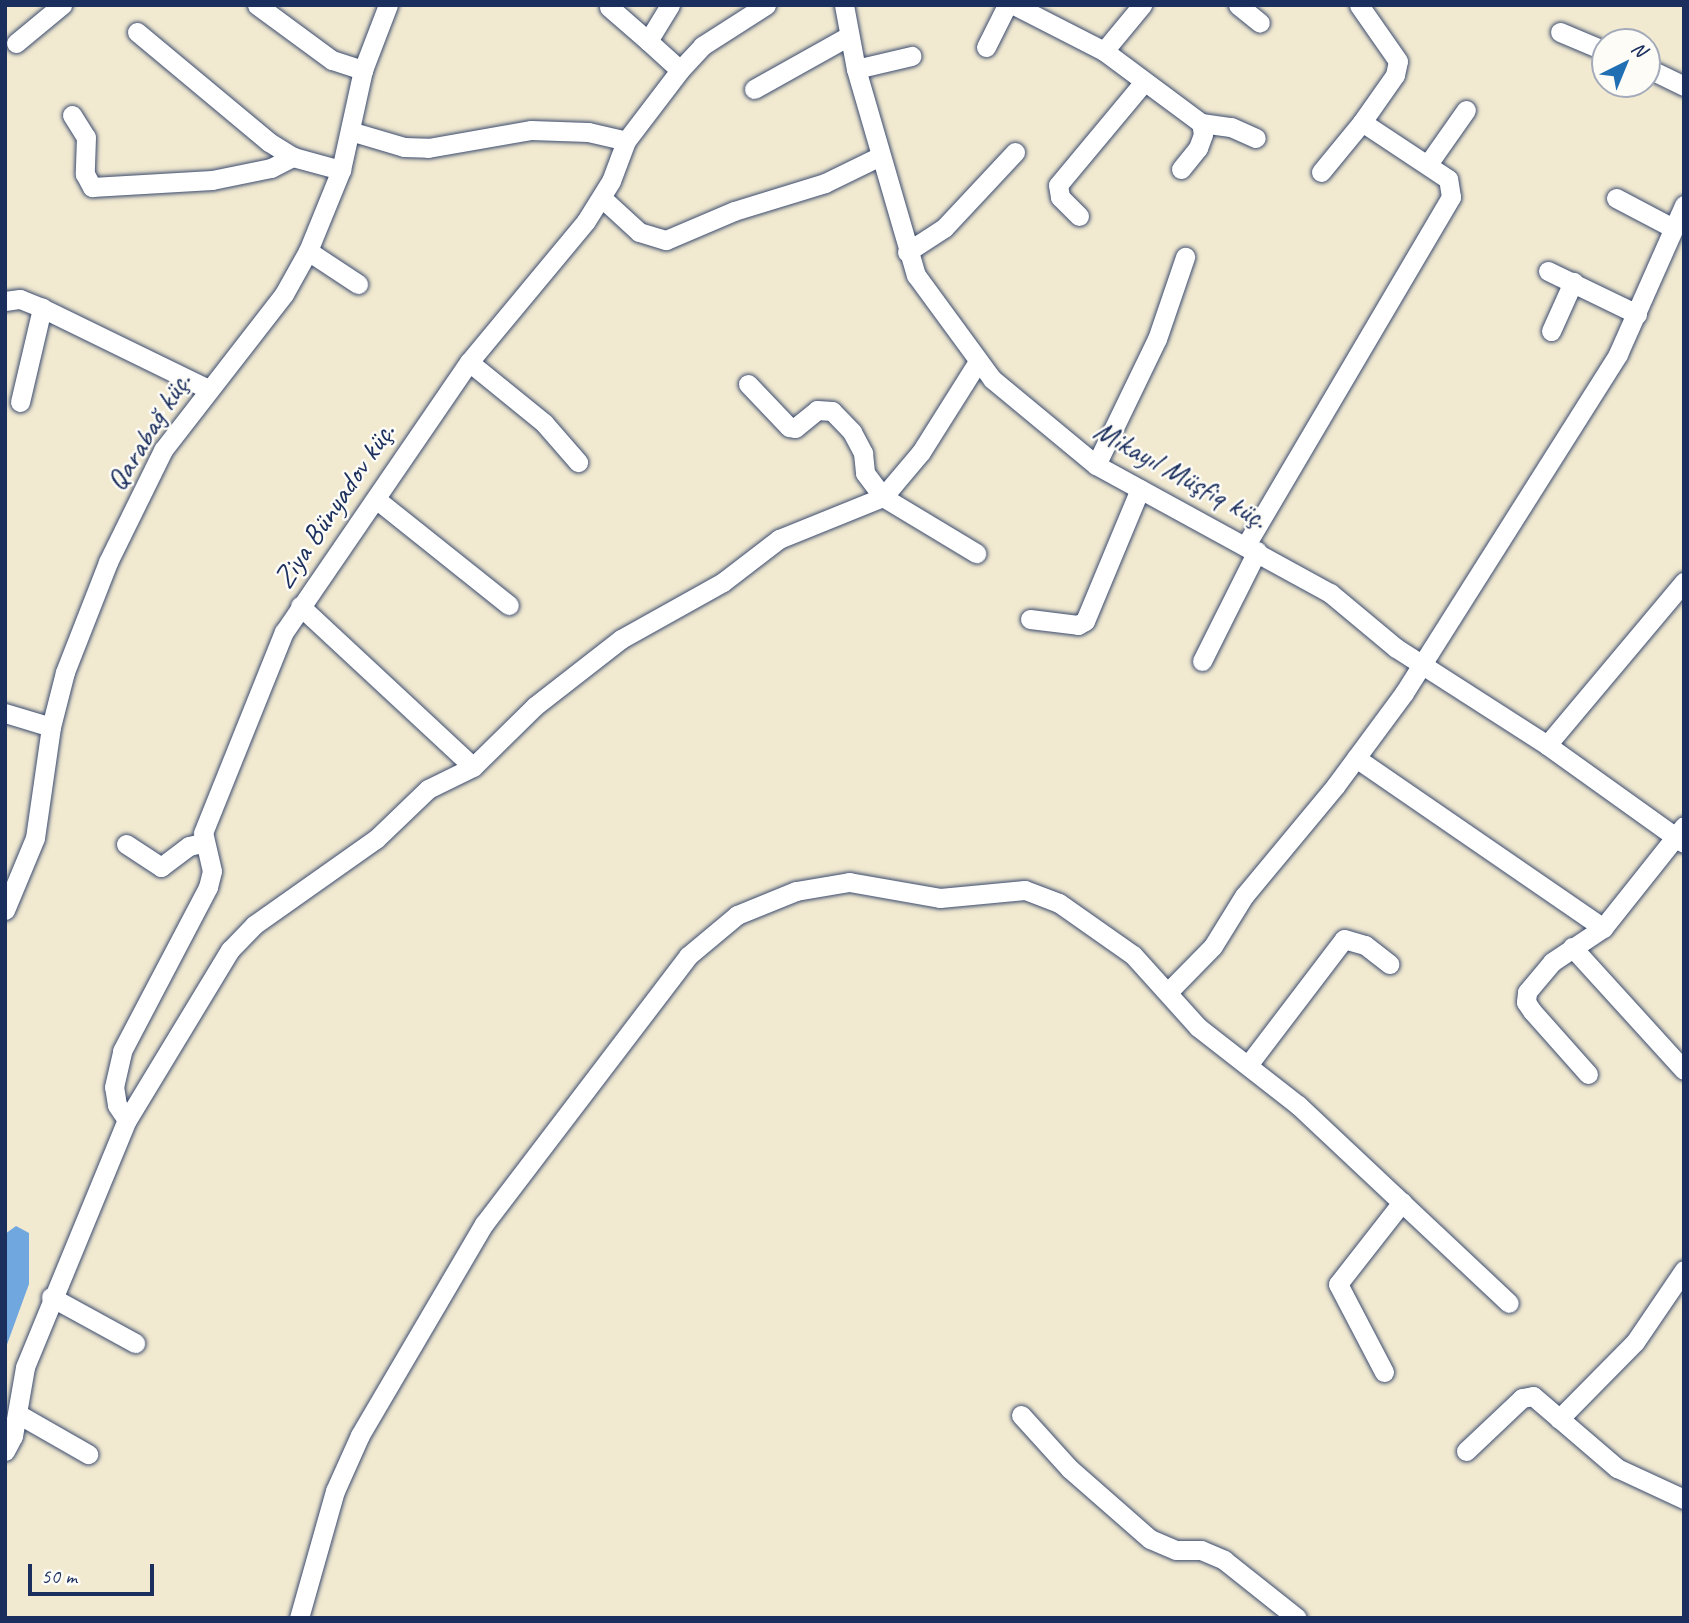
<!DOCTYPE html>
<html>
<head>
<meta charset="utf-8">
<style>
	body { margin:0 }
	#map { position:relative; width:1689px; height:1623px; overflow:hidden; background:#f1e9d0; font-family:Caveat,sans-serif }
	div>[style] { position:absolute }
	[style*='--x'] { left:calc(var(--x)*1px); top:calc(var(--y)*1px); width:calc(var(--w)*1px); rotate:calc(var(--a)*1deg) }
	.water>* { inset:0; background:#71a7df }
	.roads { filter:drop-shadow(0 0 2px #3b4b6f) drop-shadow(0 0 2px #3b4b6f) }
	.minor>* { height:19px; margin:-9.5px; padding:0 9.5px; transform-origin:9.5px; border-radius:9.5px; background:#fff }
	span { translate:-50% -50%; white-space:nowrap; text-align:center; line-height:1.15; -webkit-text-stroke:5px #fdfcf7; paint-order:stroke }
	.street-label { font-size:30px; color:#1b2f5e }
	.frame { position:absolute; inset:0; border:7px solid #1b2f5e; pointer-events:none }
	.north { position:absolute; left:1591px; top:28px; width:70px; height:70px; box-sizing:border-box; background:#fdfcf7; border:2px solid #a3aaba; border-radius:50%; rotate:43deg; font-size:19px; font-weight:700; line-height:28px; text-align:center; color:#1b2f5e }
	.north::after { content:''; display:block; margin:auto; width:24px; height:32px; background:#1f6fb2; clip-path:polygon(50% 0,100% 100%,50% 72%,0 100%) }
	.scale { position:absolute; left:28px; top:1564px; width:126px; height:32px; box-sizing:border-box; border:4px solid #1b2f5e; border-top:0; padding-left:9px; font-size:21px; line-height:24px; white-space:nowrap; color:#1b2f5e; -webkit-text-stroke:5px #fdfcf7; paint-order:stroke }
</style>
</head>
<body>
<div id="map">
	<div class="water">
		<i style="clip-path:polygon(16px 1226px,29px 1233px,29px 1284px,5px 1350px,5px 1234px)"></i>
	</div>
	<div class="roads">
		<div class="minor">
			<i style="--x:257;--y:5;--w:93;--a:36.3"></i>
			<i style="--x:332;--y:60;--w:33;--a:18"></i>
			<i style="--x:670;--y:5;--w:42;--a:121.4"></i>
			<i style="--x:648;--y:41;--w:43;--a:42.2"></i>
			<i style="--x:844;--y:5;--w:65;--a:79.4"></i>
			<i style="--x:856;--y:69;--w:215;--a:73.8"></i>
			<i style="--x:916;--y:275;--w:129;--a:53.8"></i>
			<i style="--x:992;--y:379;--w:135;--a:39.6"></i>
			<i style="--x:1096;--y:465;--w:267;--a:28.7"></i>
			<i style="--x:1330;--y:593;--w:86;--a:39.8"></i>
			<i style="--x:1396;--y:648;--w:179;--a:32.7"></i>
			<i style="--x:1547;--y:745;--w:168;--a:35.6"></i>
			<i style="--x:1014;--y:5;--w:101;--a:27.1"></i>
			<i style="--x:1104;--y:51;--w:121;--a:36.6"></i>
			<i style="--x:1201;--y:123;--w:30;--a:8"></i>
			<i style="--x:1231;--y:127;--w:27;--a:24"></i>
			<i style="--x:1238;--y:5;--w:28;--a:39"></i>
			<i style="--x:609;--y:7;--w:52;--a:41.1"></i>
			<i style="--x:137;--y:32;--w:172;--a:39.8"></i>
			<i style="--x:269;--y:142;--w:28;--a:32"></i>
			<i style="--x:293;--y:157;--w:50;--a:15.2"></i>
			<i style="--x:1560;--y:32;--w:49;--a:22.9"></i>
			<i style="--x:16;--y:43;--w:60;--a:-39.6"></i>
			<i style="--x:986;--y:47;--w:47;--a:-63.4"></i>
			<i style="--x:1104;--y:51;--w:60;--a:-50.4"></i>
			<i style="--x:1647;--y:68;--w:41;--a:25.9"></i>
			<i style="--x:856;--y:69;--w:57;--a:-13.3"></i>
			<i style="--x:754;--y:89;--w:107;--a:-29.2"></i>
			<i style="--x:72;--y:115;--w:26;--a:58"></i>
			<i style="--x:86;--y:137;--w:37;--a:92"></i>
			<i style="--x:85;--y:174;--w:15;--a:62"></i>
			<i style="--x:92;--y:187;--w:120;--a:-3.3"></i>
			<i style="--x:212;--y:180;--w:60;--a:-11.5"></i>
			<i style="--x:271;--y:168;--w:25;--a:-27"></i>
			<i style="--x:350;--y:131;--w:56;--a:16.5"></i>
			<i style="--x:404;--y:147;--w:24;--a:2"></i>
			<i style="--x:428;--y:148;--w:105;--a:-9.9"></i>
			<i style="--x:531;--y:130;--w:57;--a:2"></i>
			<i style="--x:588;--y:132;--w:39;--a:13"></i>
			<i style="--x:1428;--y:164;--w:66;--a:-54.9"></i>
			<i style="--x:1181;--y:169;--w:27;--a:-51"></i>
			<i style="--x:1198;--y:148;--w:15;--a:-70"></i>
			<i style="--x:1203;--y:134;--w:11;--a:-100"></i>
			<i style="--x:1321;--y:172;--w:65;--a:-50.6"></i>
			<i style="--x:602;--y:198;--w:50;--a:42.6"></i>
			<i style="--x:639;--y:232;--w:28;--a:17"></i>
			<i style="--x:666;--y:240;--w:74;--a:-23.1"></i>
			<i style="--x:734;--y:211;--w:95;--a:-17.1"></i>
			<i style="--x:825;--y:183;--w:61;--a:-26.1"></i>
			<i style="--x:1616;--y:198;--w:62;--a:27.8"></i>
			<i style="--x:1079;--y:216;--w:27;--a:-135"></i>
			<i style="--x:1060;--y:197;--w:12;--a:-99"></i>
			<i style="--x:1058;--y:185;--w:133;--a:-50.2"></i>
			<i style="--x:308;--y:251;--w:60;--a:33.4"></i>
			<i style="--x:907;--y:252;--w:44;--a:-33"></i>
			<i style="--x:944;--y:228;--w:104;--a:-46.9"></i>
			<i style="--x:1548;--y:271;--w:99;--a:25.8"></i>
			<i style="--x:5;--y:301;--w:15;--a:-8"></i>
			<i style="--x:20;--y:299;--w:24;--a:22"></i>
			<i style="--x:42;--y:308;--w:185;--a:26"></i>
			<i style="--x:1551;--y:331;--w:54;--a:-65.8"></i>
			<i style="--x:469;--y:362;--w:97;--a:39.1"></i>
			<i style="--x:544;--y:423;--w:52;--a:48.9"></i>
			<i style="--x:748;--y:384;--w:59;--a:46.4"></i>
			<i style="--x:789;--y:427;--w:6;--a:9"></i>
			<i style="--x:795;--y:428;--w:28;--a:-39"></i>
			<i style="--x:817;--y:410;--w:15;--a:4"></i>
			<i style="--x:832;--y:411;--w:29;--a:46"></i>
			<i style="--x:852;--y:432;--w:24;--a:62"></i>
			<i style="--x:863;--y:453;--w:20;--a:84"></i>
			<i style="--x:865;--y:473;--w:30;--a:53"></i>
			<i style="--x:883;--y:497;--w:109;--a:31.1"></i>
			<i style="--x:20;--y:402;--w:97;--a:-76.8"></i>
			<i style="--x:1096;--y:465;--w:140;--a:-64.2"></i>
			<i style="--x:1157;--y:339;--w:87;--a:-71.1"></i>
			<i style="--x:376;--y:499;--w:170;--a:38.6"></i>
			<i style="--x:1246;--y:545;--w:404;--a:-59.5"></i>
			<i style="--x:1451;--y:197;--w:18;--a:-99"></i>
			<i style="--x:1448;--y:179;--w:103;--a:-146.5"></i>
			<i style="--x:1362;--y:122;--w:57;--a:-54.9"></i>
			<i style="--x:1395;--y:75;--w:14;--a:-78"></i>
			<i style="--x:1398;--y:61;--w:68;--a:-124.9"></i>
			<i style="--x:300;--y:606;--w:236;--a:42.9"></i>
			<i style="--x:1030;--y:619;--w:48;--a:7.1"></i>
			<i style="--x:1078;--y:625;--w:8;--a:-30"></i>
			<i style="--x:1085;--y:621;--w:143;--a:-67.4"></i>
			<i style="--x:1202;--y:661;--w:123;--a:-63.4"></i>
			<i style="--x:5;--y:713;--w:48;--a:16.9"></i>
			<i style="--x:1547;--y:745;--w:213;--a:-50"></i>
			<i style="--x:1356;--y:758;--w:300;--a:34.5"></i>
			<i style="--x:126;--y:844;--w:42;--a:33.3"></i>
			<i style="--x:161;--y:867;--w:35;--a:-37"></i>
			<i style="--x:189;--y:846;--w:13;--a:-13"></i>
			<i style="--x:5;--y:910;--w:78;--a:-67.4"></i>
			<i style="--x:35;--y:838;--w:112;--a:-81.8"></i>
			<i style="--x:51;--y:727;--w:57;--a:-75.7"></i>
			<i style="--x:65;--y:672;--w:118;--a:-68.6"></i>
			<i style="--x:108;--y:562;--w:125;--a:-63.8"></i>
			<i style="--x:163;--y:450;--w:197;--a:-52.2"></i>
			<i style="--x:284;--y:294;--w:49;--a:-60.8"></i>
			<i style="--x:308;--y:251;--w:87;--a:-67.8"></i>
			<i style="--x:341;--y:170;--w:102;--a:-77.6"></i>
			<i style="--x:363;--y:70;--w:70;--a:-69"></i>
			<i style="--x:1572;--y:947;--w:166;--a:47.7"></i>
			<i style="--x:1168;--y:992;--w:64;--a:-45.6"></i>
			<i style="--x:1213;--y:946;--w:59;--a:-58.2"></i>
			<i style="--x:1244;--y:896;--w:144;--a:-50.3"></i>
			<i style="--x:1336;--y:785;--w:114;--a:-53.5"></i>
			<i style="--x:1404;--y:693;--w:401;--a:-57.7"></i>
			<i style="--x:1618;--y:354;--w:163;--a:-66.1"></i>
			<i style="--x:1248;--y:1065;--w:158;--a:-52.7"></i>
			<i style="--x:1344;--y:939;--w:22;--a:16"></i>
			<i style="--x:1365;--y:945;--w:31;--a:38"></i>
			<i style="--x:1588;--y:1074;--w:84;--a:-131.6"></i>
			<i style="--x:1532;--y:1011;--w:11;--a:-124"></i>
			<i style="--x:1526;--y:1002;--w:10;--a:-84"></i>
			<i style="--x:1527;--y:992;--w:39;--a:-50"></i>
			<i style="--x:1552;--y:962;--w:61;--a:-33.7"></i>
			<i style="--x:1603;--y:928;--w:130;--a:-51.5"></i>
			<i style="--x:127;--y:1120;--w:18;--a:-124"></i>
			<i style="--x:117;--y:1105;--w:18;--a:-99"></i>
			<i style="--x:114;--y:1087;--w:37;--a:-77"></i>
			<i style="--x:122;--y:1051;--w:185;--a:-62.3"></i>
			<i style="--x:208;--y:887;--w:16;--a:-76"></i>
			<i style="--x:212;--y:871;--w:39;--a:-103"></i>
			<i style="--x:203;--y:833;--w:217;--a:-68.1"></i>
			<i style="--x:284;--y:632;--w:327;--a:-55.6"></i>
			<i style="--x:469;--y:362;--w:183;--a:-50.3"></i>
			<i style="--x:586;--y:221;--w:47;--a:-58"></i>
			<i style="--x:611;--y:181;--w:43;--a:-69.4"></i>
			<i style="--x:626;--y:141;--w:89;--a:-52.7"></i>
			<i style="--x:680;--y:70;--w:33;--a:-47"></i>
			<i style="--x:702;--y:46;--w:76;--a:-32.6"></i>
			<i style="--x:51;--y:1297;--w:96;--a:28.7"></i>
			<i style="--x:1384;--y:1372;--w:99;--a:-117.6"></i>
			<i style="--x:1338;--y:1284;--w:104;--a:-52"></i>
			<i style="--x:18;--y:1414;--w:81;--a:29.7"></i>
			<i style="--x:1021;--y:1415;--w:73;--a:47.8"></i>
			<i style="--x:1070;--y:1469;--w:106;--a:41.2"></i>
			<i style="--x:1150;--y:1539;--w:28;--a:23"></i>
			<i style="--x:1176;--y:1550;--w:25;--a:0"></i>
			<i style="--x:1201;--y:1550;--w:25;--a:23"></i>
			<i style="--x:1224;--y:1560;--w:93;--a:38.5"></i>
			<i style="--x:1559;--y:1419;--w:108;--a:-45.4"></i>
			<i style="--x:1635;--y:1342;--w:87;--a:-55.8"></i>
			<i style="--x:5;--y:1451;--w:17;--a:-62"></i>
			<i style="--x:13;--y:1436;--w:70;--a:-80.1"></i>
			<i style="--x:25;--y:1367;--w:267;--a:-67.6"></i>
			<i style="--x:127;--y:1120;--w:199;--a:-58.8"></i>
			<i style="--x:230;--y:950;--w:35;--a:-46"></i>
			<i style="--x:254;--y:925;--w:149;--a:-35.2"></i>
			<i style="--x:376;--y:839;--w:72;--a:-43.9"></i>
			<i style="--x:428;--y:789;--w:50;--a:-26.1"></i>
			<i style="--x:473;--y:767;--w:87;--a:-44.5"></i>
			<i style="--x:535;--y:706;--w:109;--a:-37.9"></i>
			<i style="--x:621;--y:639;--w:117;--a:-29.2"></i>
			<i style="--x:723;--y:582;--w:71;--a:-37.5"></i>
			<i style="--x:779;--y:539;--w:112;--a:-22"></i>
			<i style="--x:883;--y:497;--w:59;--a:-49.8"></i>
			<i style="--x:921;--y:452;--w:105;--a:-57.8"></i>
			<i style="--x:1466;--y:1451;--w:77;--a:-43.4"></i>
			<i style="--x:1522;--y:1398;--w:11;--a:-10"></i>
			<i style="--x:1533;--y:1396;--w:111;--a:40.6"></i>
			<i style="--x:1617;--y:1468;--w:74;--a:24.8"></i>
			<i style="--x:299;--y:1618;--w:132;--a:-74.2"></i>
			<i style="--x:335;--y:1491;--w:61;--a:-65.9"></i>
			<i style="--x:360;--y:1435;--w:245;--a:-59.6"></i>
			<i style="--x:484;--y:1224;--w:337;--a:-52.7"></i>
			<i style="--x:688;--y:956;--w:64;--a:-39.9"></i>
			<i style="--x:737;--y:915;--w:64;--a:-22.1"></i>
			<i style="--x:796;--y:891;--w:54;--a:-9.6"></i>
			<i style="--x:849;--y:882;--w:92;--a:10"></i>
			<i style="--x:940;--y:898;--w:85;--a:-5.4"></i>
			<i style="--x:1025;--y:890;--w:36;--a:21"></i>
			<i style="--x:1059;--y:903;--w:90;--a:35.1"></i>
			<i style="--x:1133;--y:955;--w:97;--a:47.9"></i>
			<i style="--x:1198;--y:1027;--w:127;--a:38"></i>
			<i style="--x:1298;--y:1105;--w:289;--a:43.2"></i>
		</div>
	</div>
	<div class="street-label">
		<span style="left:148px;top:431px;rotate:-58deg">Qarabağ küç.</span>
		<span style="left:1181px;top:474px;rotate:29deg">Mikayıl Müşfiq küç.</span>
		<span style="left:334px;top:505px;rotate:-56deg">Ziya Bünyadov küç.</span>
	</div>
	<div class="frame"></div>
	<div class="north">N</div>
	<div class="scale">50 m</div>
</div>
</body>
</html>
